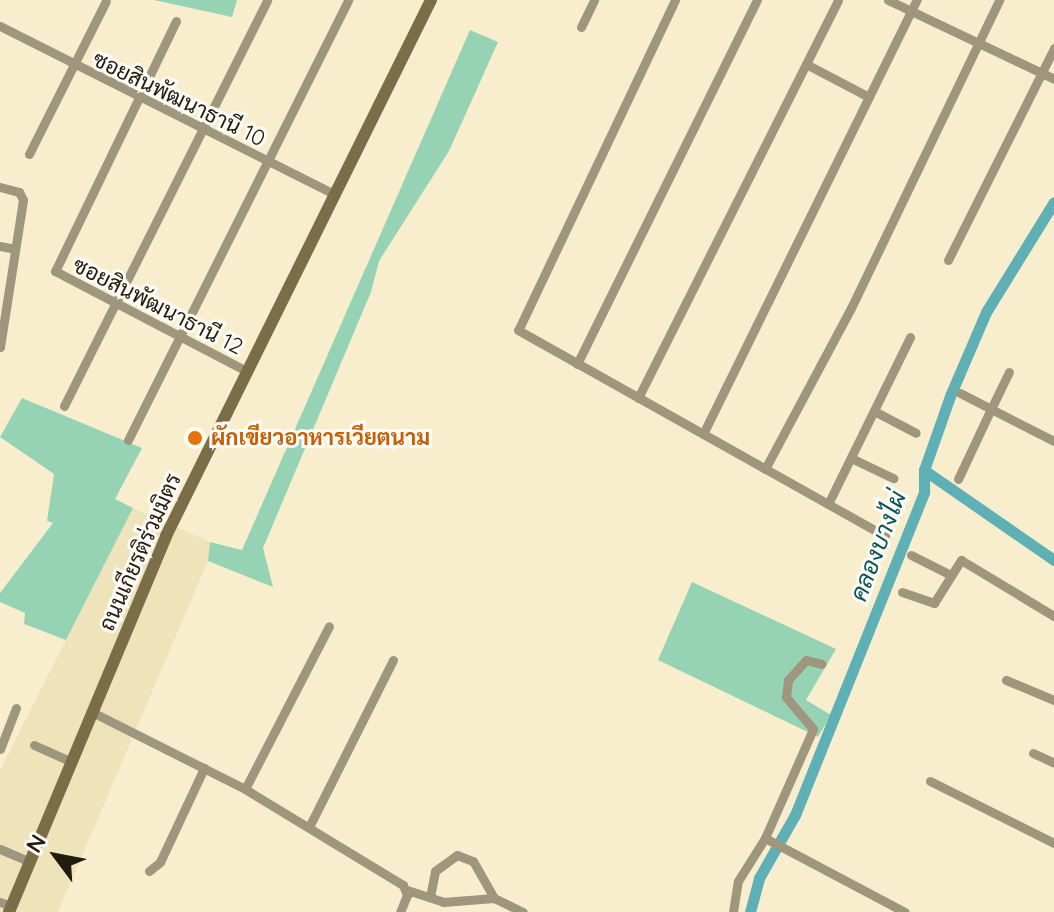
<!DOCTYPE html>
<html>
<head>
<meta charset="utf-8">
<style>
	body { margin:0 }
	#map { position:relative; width:1054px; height:912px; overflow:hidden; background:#f8eecd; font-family:Quicksand,Sarabun,sans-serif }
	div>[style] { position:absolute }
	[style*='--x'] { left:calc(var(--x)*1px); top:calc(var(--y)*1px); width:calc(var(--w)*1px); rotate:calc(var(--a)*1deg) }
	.built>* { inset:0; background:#efe3ba }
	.green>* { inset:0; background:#96d3b4 }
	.canal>* { height:11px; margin:-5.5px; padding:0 5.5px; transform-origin:5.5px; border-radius:5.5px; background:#5eb0b4 }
	.street>* { height:9px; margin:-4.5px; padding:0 4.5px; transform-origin:4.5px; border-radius:4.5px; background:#9f967e }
	.secondary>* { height:12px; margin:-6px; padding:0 6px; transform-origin:6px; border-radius:6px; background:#7a6d48 }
	.dots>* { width:22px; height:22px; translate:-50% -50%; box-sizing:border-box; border:4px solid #fdfbf5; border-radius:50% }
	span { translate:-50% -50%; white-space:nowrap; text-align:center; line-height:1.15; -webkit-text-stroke:6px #fdfbf5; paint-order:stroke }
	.street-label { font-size:22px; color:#201c10 }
	.food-label { font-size:22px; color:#c56008; font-weight:700 }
	.left { translate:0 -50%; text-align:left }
	.water-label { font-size:24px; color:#075357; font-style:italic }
	.north { position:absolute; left:16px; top:816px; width:80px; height:80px; -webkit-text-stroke:6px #fdfbf5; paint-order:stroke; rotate:302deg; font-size:22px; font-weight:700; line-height:32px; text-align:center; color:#201c10 }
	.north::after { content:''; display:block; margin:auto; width:28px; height:36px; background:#201c10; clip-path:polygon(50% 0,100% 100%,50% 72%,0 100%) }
</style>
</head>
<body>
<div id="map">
	<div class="built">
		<i style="clip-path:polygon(133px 508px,210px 542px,208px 561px,58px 912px,0 912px,0 770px)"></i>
	</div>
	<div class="green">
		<i style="clip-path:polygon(154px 0,237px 0,232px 17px)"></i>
		<i style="clip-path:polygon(470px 30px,498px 42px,449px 151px,379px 261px,371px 292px,263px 548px,273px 587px,208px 561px,210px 542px,242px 550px)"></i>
		<i style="clip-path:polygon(22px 398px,142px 448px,115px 499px,133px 508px,66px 640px,24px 624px,25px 613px,0 602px,0 593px,53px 523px,47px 521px,54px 474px,0 437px)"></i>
		<i style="clip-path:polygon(692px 582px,836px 649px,806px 700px,831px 715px,818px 737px,658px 660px)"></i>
	</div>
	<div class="canal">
		<i style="--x:924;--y:470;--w:158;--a:34.7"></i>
		<i style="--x:750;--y:912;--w:35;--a:-75"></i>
		<i style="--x:759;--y:878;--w:73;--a:-60.3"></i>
		<i style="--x:795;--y:815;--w:348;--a:-68.2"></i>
		<i style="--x:924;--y:492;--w:22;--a:-90"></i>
		<i style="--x:924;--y:470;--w:78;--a:-70.6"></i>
		<i style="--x:950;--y:396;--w:91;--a:-66.8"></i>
		<i style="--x:986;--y:312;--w:129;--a:-58.3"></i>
	</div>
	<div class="street">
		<i style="--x:675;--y:0;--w:365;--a:115.4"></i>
		<i style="--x:518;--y:330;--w:421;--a:29.3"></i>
		<i style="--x:888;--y:0;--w:184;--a:25.4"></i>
		<i style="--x:176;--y:21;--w:278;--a:115.8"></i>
		<i style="--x:55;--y:271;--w:216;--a:27.6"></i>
		<i style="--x:0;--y:26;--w:374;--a:26.7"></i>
		<i style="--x:581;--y:27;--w:30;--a:-64"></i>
		<i style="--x:806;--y:64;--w:71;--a:27.6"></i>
		<i style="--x:29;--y:154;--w:171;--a:-63.3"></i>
		<i style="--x:0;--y:187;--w:20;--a:15"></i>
		<i style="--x:19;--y:192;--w:9;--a:63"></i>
		<i style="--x:23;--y:200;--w:149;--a:98.9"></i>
		<i style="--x:0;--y:246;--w:15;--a:11"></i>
		<i style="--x:948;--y:260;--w:237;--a:-63.4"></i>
		<i style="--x:577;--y:364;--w:406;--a:-63.7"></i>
		<i style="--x:960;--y:393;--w:35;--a:27"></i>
		<i style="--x:991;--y:409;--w:41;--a:-64.1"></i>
		<i style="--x:638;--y:398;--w:445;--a:-63.3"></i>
		<i style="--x:64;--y:406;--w:454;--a:-63.4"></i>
		<i style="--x:874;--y:411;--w:47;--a:27.6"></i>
		<i style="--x:703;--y:434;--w:484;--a:-63.8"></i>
		<i style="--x:128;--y:440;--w:492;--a:-63.4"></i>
		<i style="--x:851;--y:458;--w:47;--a:25.5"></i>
		<i style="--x:765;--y:469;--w:183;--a:-61.9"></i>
		<i style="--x:851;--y:308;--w:342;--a:-64.3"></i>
		<i style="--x:958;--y:479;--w:77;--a:-64.8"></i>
		<i style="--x:991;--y:409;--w:71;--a:26.9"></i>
		<i style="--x:828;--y:504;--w:186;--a:-63.8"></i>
		<i style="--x:911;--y:555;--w:45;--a:26.6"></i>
		<i style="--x:902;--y:592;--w:34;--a:19"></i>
		<i style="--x:934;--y:603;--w:51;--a:-57.9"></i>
		<i style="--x:961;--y:560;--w:109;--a:31.1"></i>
		<i style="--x:1006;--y:680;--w:52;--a:22.6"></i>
		<i style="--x:92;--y:712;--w:171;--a:26.7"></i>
		<i style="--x:245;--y:789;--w:183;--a:-62.7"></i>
		<i style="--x:34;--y:745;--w:42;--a:24.1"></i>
		<i style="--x:0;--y:749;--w:44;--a:-68.7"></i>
		<i style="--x:1033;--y:753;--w:23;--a:25"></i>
		<i style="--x:930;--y:781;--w:139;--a:26.6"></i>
		<i style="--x:245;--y:789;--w:185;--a:31.3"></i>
		<i style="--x:403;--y:885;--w:11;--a:68"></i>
		<i style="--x:407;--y:895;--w:18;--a:112"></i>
		<i style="--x:309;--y:827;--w:187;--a:-63.3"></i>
		<i style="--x:765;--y:838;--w:158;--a:27.9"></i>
		<i style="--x:0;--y:849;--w:33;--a:23"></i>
		<i style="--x:149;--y:871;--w:14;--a:-39"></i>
		<i style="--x:160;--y:862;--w:104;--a:-64.9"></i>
		<i style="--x:407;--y:890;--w:38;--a:18"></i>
		<i style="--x:443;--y:902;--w:51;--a:-4.5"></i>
		<i style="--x:494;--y:898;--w:32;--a:26"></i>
		<i style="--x:430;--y:897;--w:26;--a:-79"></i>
		<i style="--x:435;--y:871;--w:27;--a:-36"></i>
		<i style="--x:457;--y:855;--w:17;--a:21"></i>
		<i style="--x:473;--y:861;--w:43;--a:60.4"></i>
		<i style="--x:0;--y:902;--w:12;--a:20"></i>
		<i style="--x:733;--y:912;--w:31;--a:-81"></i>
		<i style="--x:738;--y:881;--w:51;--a:-57.9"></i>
		<i style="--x:765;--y:838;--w:119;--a:-66.2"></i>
		<i style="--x:813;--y:729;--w:42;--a:-130.2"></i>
		<i style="--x:786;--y:697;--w:17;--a:-83"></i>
		<i style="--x:788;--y:680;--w:27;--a:-48"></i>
		<i style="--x:806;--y:660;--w:16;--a:14"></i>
	</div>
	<div class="secondary">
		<i style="--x:9;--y:912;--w:407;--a:-67.3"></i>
		<i style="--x:166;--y:536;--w:598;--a:-63.69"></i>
	</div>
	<div class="dots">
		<i style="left:195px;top:438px;background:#e8710a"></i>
	</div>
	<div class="street-label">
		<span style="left:179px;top:99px;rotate:26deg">ซอยสินพัฒนาธานี 10</span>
		<span style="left:158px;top:306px;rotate:27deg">ซอยสินพัฒนาธานี 12</span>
		<span style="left:140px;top:552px;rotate:-66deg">ถนนเกียรติร่วมมิตร</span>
	</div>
	<div class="food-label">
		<span class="left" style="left:211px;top:438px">ผักเขียวอาหารเวียตนาม</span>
	</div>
	<div class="water-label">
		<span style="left:878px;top:546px;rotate:-69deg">คลองบางไผ่</span>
	</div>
	<div class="north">N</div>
</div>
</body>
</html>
